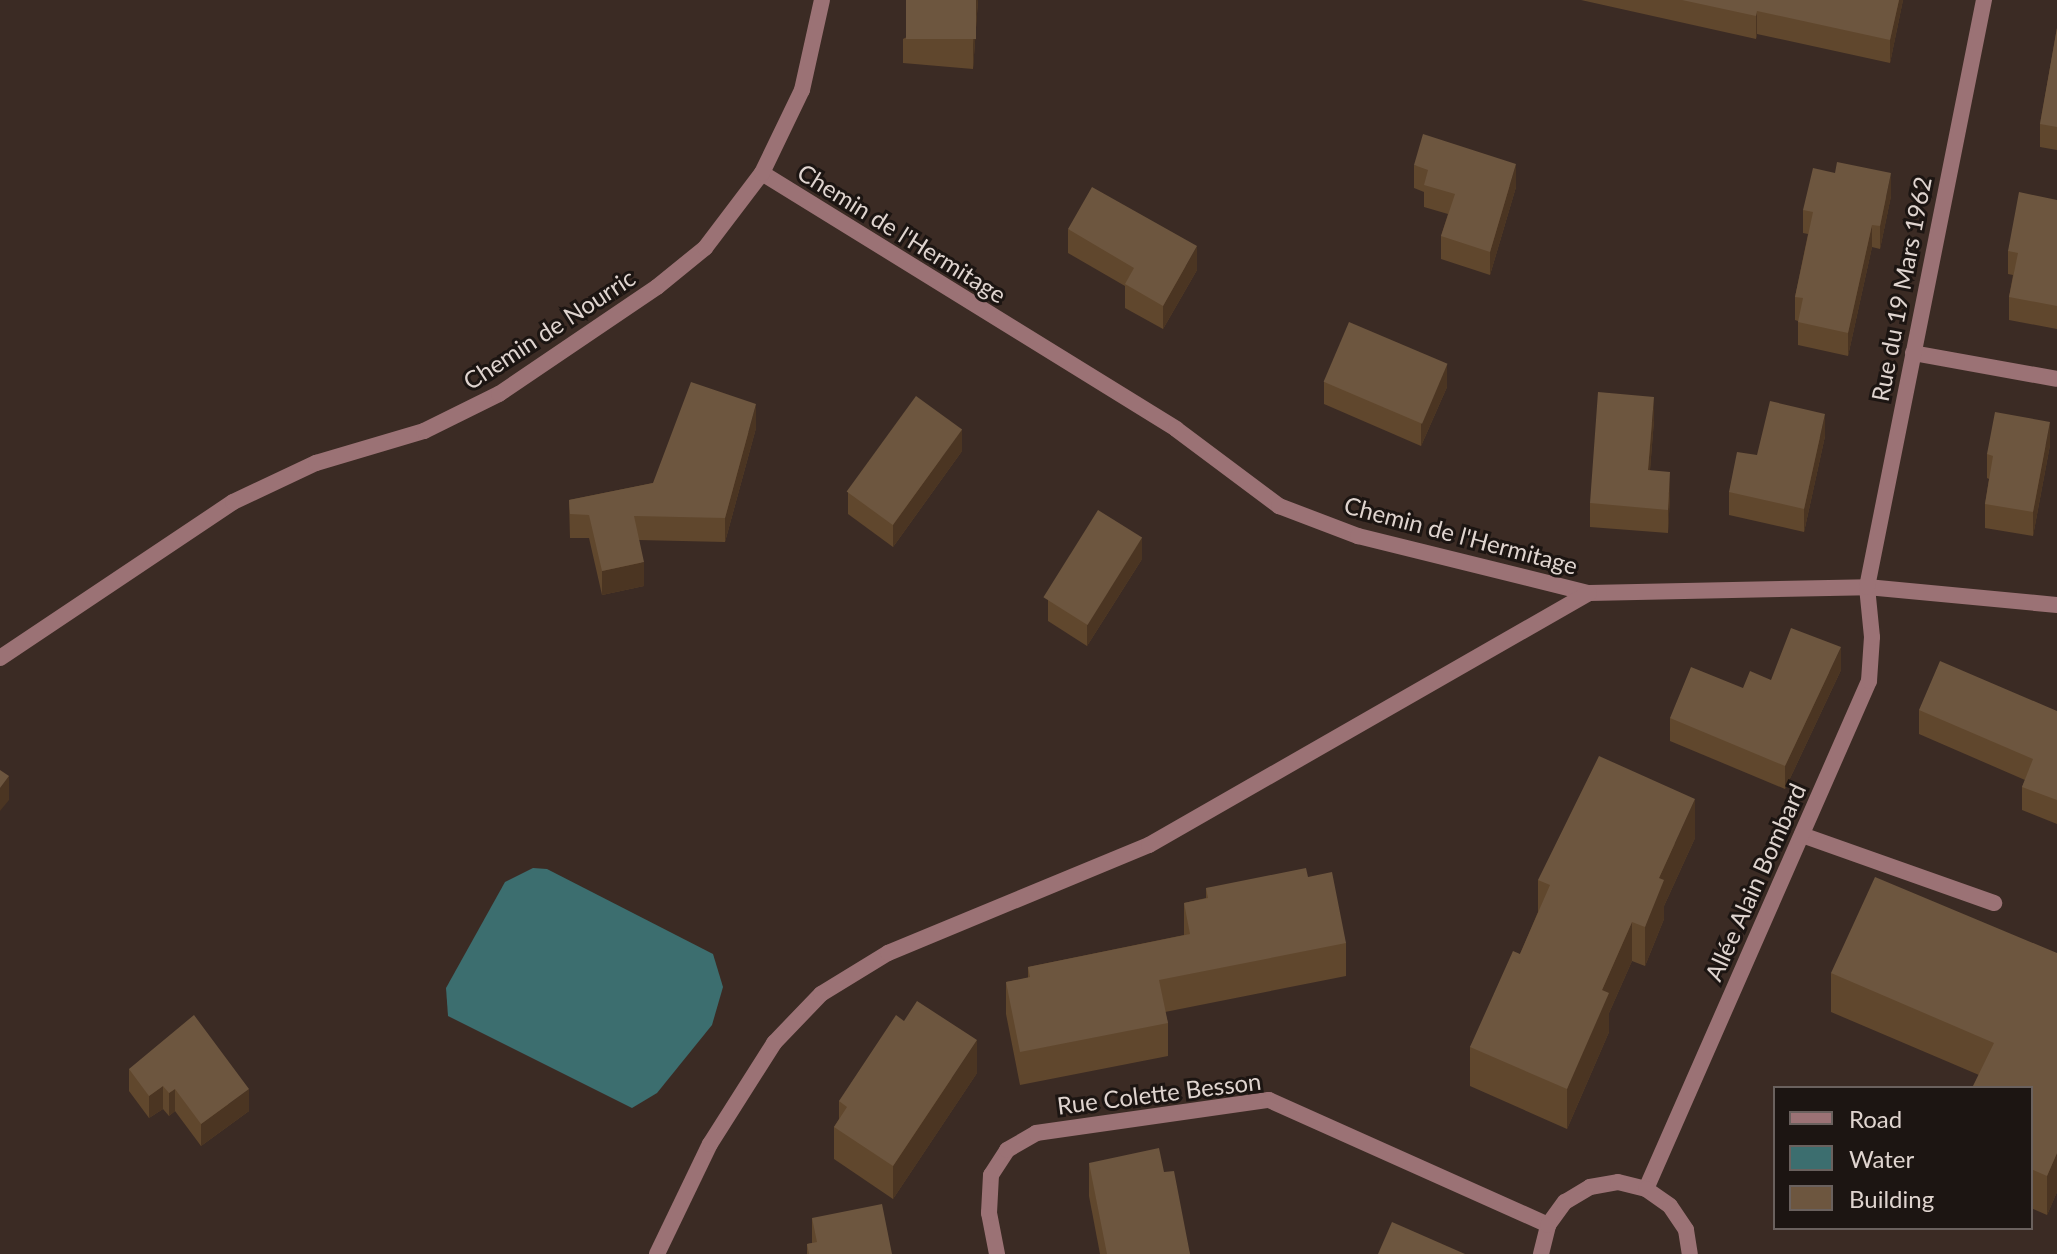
<!DOCTYPE html>
<html>
<head>
<meta charset="utf-8">
<style>
	body { margin:0 }
	#map { position:relative; width:2057px; height:1254px; overflow:hidden; background:#3b2b24; font-family:Lato,sans-serif }
	div>[style] { position:absolute }
	[style*='--x'] { left:calc(var(--x)*1px); top:calc(var(--y)*1px); width:calc(var(--w)*1px); rotate:calc(var(--a)*1deg) }
	.water>* { inset:0; background:#3c6e6f }
	.lane>* { height:16px; margin:-8px; padding:0 8px; transform-origin:8px; border-radius:8px; background:#9b7275 }
	.street>* { height:16px; margin:-8px; padding:0 8px; transform-origin:8px; border-radius:8px; background:#9b7275 }
	.wall>* { inset:0; background:#60472d }
	.shaded-wall>* { inset:0; background:#4b3522 }
	.building>* { inset:0; background:#6d563f; transform-origin:0 0 }
	span { translate:-50% -50%; white-space:nowrap; text-align:center; line-height:1.15; -webkit-text-stroke:6px #1c1512; paint-order:stroke }
	.street-label { font-size:24px; color:#dfd4cf }
	.legend { position:absolute; left:1773px; top:1086px; width:260px; height:144px; box-sizing:border-box; background:#1c1512; border:2px solid #6a615e; margin:0; padding:10px 14px; list-style:none; font-size:24px; color:#dfd4cf }
	.legend li { display:flex; align-items:center; gap:16px; height:40px }
	.legend b { width:40px; border:2px solid #6a615e }
</style>
</head>
<body>
<div id="map">
	<div class="water">
		<i style="clip-path:polygon(533px 868px,547px 869px,713px 954px,723px 987px,712px 1025px,657px 1093px,632px 1108px,448px 1016px,446px 988px,505px 882px)"></i>
	</div>
	<div class="lane">
		<i style="--x:1913;--y:353;--w:146;--a:10.2"></i>
		<i style="--x:1802;--y:835;--w:204;--a:19.5"></i>
	</div>
	<div class="street">
		<i style="--x:762;--y:173;--w:487;--a:31.7"></i>
		<i style="--x:1176;--y:429;--w:129;--a:36.8"></i>
		<i style="--x:1279;--y:506;--w:85;--a:20.8"></i>
		<i style="--x:1358;--y:536;--w:238;--a:13.9"></i>
		<i style="--x:1589;--y:593;--w:278;--a:-1.2"></i>
		<i style="--x:1867;--y:587;--w:191;--a:5.4"></i>
		<i style="--x:0;--y:658;--w:280;--a:-33.8"></i>
		<i style="--x:233;--y:502;--w:92;--a:-25.2"></i>
		<i style="--x:316;--y:463;--w:113;--a:-16.5"></i>
		<i style="--x:424;--y:431;--w:84;--a:-26.3"></i>
		<i style="--x:499;--y:394;--w:191;--a:-34.1"></i>
		<i style="--x:657;--y:287;--w:62;--a:-39.1"></i>
		<i style="--x:705;--y:248;--w:94;--a:-52.8"></i>
		<i style="--x:762;--y:173;--w:92;--a:-64.3"></i>
		<i style="--x:802;--y:90;--w:92;--a:-77.5"></i>
		<i style="--x:1646;--y:1189;--w:555;--a:-66.3"></i>
		<i style="--x:1869;--y:681;--w:44;--a:-86.1"></i>
		<i style="--x:1872;--y:637;--w:50;--a:-95.7"></i>
		<i style="--x:1867;--y:587;--w:599;--a:-78.73"></i>
		<i style="--x:657;--y:1254;--w:122;--a:-64.3"></i>
		<i style="--x:710;--y:1144;--w:120;--a:-57.6"></i>
		<i style="--x:774;--y:1043;--w:68;--a:-46.2"></i>
		<i style="--x:821;--y:994;--w:79;--a:-31.5"></i>
		<i style="--x:888;--y:953;--w:282;--a:-22.5"></i>
		<i style="--x:1149;--y:845;--w:507;--a:-29.8"></i>
		<i style="--x:997;--y:1254;--w:42;--a:-101"></i>
		<i style="--x:989;--y:1213;--w:38;--a:-87"></i>
		<i style="--x:991;--y:1175;--w:30;--a:-57"></i>
		<i style="--x:1007;--y:1150;--w:34;--a:-30"></i>
		<i style="--x:1036;--y:1133;--w:235;--a:-8.1"></i>
		<i style="--x:1269;--y:1100;--w:306;--a:24.1"></i>
		<i style="--x:1541;--y:1254;--w:30;--a:-76"></i>
		<i style="--x:1548;--y:1225;--w:29;--a:-54"></i>
		<i style="--x:1565;--y:1202;--w:29;--a:-31"></i>
		<i style="--x:1590;--y:1187;--w:28;--a:-10"></i>
		<i style="--x:1618;--y:1182;--w:29;--a:14"></i>
		<i style="--x:1646;--y:1189;--w:29;--a:35"></i>
		<i style="--x:1670;--y:1206;--w:29;--a:56"></i>
		<i style="--x:1686;--y:1230;--w:24;--a:81"></i>
	</div>
	<div class="wall">
		<i style="clip-path:polygon(978px 0,973px 69px,903px 63px,903px 39px)"></i>
		<i style="clip-path:polygon(1581px 0,1903px 0,1890px 63px,1757px 34px,1756px 39px)"></i>
		<i style="clip-path:polygon(2057px 28px,2057px 150px,2040px 147px,2040px 124px)"></i>
		<i style="clip-path:polygon(1414px 165px,1516px 187px,1490px 275px,1441px 259px,1441px 236px,1448px 214px,1424px 207px,1424px 192px,1414px 188px)"></i>
		<i style="clip-path:polygon(1891px 196px,1880px 249px,1872px 247px,1848px 356px,1798px 345px,1798px 321px,1795px 320px,1795px 297px,1808px 234px,1803px 233px,1803px 210px)"></i>
		<i style="clip-path:polygon(2057px 200px,2057px 329px,2009px 320px,2009px 297px,2013px 275px,2008px 274px,2008px 251px)"></i>
		<i style="clip-path:polygon(1068px 229px,1197px 270px,1163px 329px,1125px 308px,1125px 286px,1068px 253px)"></i>
		<i style="clip-path:polygon(1324px 382px,1447px 387px,1421px 446px,1324px 404px)"></i>
		<i style="clip-path:polygon(1654px 420px,1650px 470px,1670px 496px,1668px 533px,1590px 527px,1590px 503px)"></i>
		<i style="clip-path:polygon(756px 428px,725px 542px,639px 540px,644px 586px,602px 595px,589px 538px,570px 538px,569px 500px,653px 483px)"></i>
		<i style="clip-path:polygon(1825px 436px,1804px 532px,1729px 515px,1729px 492px,1757px 455px)"></i>
		<i style="clip-path:polygon(2050px 445px,2033px 536px,1985px 528px,1985px 504px,1989px 479px,1987px 478px,1987px 454px)"></i>
		<i style="clip-path:polygon(962px 451px,893px 547px,848px 514px,848px 492px)"></i>
		<i style="clip-path:polygon(1142px 559px,1087px 646px,1048px 621px,1048px 600px)"></i>
		<i style="clip-path:polygon(1841px 670px,1785px 789px,1670px 741px,1670px 718px,1743px 688px,1771px 680px)"></i>
		<i style="clip-path:polygon(1919px 710px,2057px 711px,2057px 824px,2022px 810px,2022px 787px,2025px 780px,1919px 734px)"></i>
		<i style="clip-path:polygon(1695px 838px,1664px 906px,1664px 919px,1645px 966px,1632px 961px,1609px 1013px,1609px 1032px,1567px 1129px,1470px 1086px,1470px 1047px,1520px 954px,1538px 912px,1538px 880px)"></i>
		<i style="clip-path:polygon(1308px 877px,1346px 943px,1346px 976px,1165px 1012px,1168px 1023px,1168px 1056px,1020px 1085px,1006px 1014px,1006px 982px,1028px 978px,1028px 967px,1184px 935px,1184px 903px,1206px 898px,1206px 888px)"></i>
		<i style="clip-path:polygon(2057px 953px,2057px 1192px,2047px 1215px,2031px 1208px,2031px 1088px,1979px 1075px,1831px 1012px,1831px 973px)"></i>
		<i style="clip-path:polygon(129px 1069px,249px 1111px,201px 1146px,175px 1111px,169px 1116px,163px 1109px,149px 1118px,129px 1091px)"></i>
		<i style="clip-path:polygon(977px 1073px,893px 1199px,834px 1159px,834px 1127px,839px 1119px,839px 1101px)"></i>
		<i style="clip-path:polygon(1089px 1163px,1164px 1172px,1190px 1254px,1100px 1254px,1089px 1196px)"></i>
		<i style="clip-path:polygon(812px 1218px,892px 1254px,807px 1254px,807px 1244px,812px 1243px)"></i>
	</div>
	<div class="shaded-wall">
		<i style="clip-path:polygon(976px 0,978px 0,973px 69px,973px 45px)"></i>
		<i style="clip-path:polygon(1899px 0,1903px 0,1890px 63px,1890px 40px)"></i>
		<i style="clip-path:polygon(1757px 11px,1757px 34px,1756px 39px,1756px 16px)"></i>
		<i style="clip-path:polygon(1516px 164px,1516px 187px,1490px 275px,1490px 252px)"></i>
		<i style="clip-path:polygon(1891px 173px,1891px 196px,1880px 249px,1880px 226px)"></i>
		<i style="clip-path:polygon(1872px 225px,1872px 247px,1848px 356px,1848px 333px)"></i>
		<i style="clip-path:polygon(1197px 246px,1197px 270px,1163px 329px,1163px 306px)"></i>
		<i style="clip-path:polygon(1447px 364px,1447px 387px,1421px 446px,1421px 424px)"></i>
		<i style="clip-path:polygon(1654px 397px,1654px 420px,1648px 493px,1648px 470px)"></i>
		<i style="clip-path:polygon(756px 404px,756px 428px,725px 542px,725px 518px)"></i>
		<i style="clip-path:polygon(1825px 414px,1825px 436px,1804px 532px,1804px 509px)"></i>
		<i style="clip-path:polygon(2050px 422px,2050px 445px,2033px 536px,2033px 512px)"></i>
		<i style="clip-path:polygon(962px 429px,962px 451px,893px 547px,893px 525px)"></i>
		<i style="clip-path:polygon(1670px 472px,1670px 496px,1668px 533px,1668px 510px)"></i>
		<i style="clip-path:polygon(1142px 537px,1142px 559px,1087px 646px,1087px 624px)"></i>
		<i style="clip-path:polygon(644px 562px,644px 586px,602px 595px,602px 571px)"></i>
		<i style="clip-path:polygon(1841px 647px,1841px 670px,1785px 789px,1785px 766px)"></i>
		<i style="clip-path:polygon(9px 776px,9px 800px,0 811px,0 788px)"></i>
		<i style="clip-path:polygon(1695px 799px,1695px 838px,1664px 906px,1664px 919px,1645px 966px,1645px 927px,1659px 878px)"></i>
		<i style="clip-path:polygon(1632px 922px,1632px 961px,1609px 1013px,1609px 1032px,1567px 1129px,1567px 1089px,1602px 990px)"></i>
		<i style="clip-path:polygon(977px 1040px,977px 1073px,893px 1199px,893px 1166px)"></i>
		<i style="clip-path:polygon(163px 1086px,163px 1109px,149px 1118px,149px 1096px)"></i>
		<i style="clip-path:polygon(175px 1089px,175px 1111px,169px 1116px,169px 1093px)"></i>
		<i style="clip-path:polygon(249px 1089px,249px 1111px,201px 1146px,201px 1124px)"></i>
		<i style="clip-path:polygon(2057px 1153px,2057px 1192px,2047px 1215px,2047px 1176px)"></i>
	</div>
	<div class="building">
		<i style="left:906px;top:0;width:70px;height:39px"></i>
		<i style="clip-path:polygon(1682px 0,1899px 0,1890px 40px,1757px 11px,1756px 16px)"></i>
		<i style="clip-path:polygon(2057px 28px,2057px 127px,2040px 124px)"></i>
		<i style="clip-path:polygon(1423px 134px,1516px 164px,1490px 252px,1441px 236px,1455px 194px,1424px 185px,1428px 170px,1414px 165px)"></i>
		<i style="clip-path:polygon(1837px 162px,1891px 173px,1880px 226px,1872px 225px,1848px 333px,1798px 322px,1803px 298px,1795px 297px,1813px 212px,1803px 210px,1813px 168px,1835px 173px)"></i>
		<i style="clip-path:polygon(1092px 187px,1197px 246px,1163px 306px,1125px 284px,1134px 268px,1068px 229px)"></i>
		<i style="clip-path:polygon(2019px 192px,2057px 200px,2057px 306px,2009px 297px,2018px 253px,2008px 251px)"></i>
		<i style="left:1349px;top:322px;width:107px;height:65px;rotate:23deg"></i>
		<i style="clip-path:polygon(691px 382px,756px 404px,725px 518px,634px 516px,644px 562px,602px 571px,589px 515px,570px 514px,569px 500px,653px 483px)"></i>
		<i style="clip-path:polygon(1598px 392px,1654px 397px,1648px 470px,1670px 472px,1668px 510px,1590px 503px)"></i>
		<i style="left:916px;top:396px;width:57px;height:118px;rotate:36deg"></i>
		<i style="clip-path:polygon(1770px 401px,1825px 414px,1804px 509px,1729px 492px,1737px 452px,1757px 455px)"></i>
		<i style="clip-path:polygon(1995px 412px,2050px 422px,2033px 512px,1985px 504px,1993px 456px,1987px 454px)"></i>
		<i style="left:1098px;top:510px;width:52px;height:103px;rotate:32deg"></i>
		<i style="clip-path:polygon(1791px 628px,1841px 647px,1785px 766px,1670px 718px,1691px 667px,1743px 688px,1750px 671px,1771px 680px)"></i>
		<i style="clip-path:polygon(1940px 661px,2057px 711px,2057px 800px,2022px 787px,2033px 759px,1919px 710px)"></i>
		<i style="clip-path:polygon(1599px 756px,1695px 799px,1659px 878px,1664px 880px,1645px 927px,1632px 922px,1602px 990px,1609px 993px,1567px 1089px,1470px 1047px,1513px 951px,1520px 954px,1550px 885px,1538px 880px)"></i>
		<i style="clip-path:polygon(0 770px,9px 776px,0 788px)"></i>
		<i style="clip-path:polygon(1306px 868px,1308px 877px,1332px 872px,1346px 943px,1159px 980px,1168px 1023px,1020px 1052px,1006px 982px,1030px 977px,1028px 967px,1190px 934px,1184px 903px,1208px 898px,1206px 888px)"></i>
		<i style="clip-path:polygon(1875px 877px,2057px 953px,2057px 1153px,2047px 1176px,2031px 1169px,2031px 1088px,1972px 1088px,1994px 1043px,1831px 973px)"></i>
		<i style="clip-path:polygon(917px 1001px,977px 1040px,893px 1166px,834px 1127px,847px 1107px,839px 1101px,896px 1015px,904px 1021px)"></i>
		<i style="clip-path:polygon(194px 1015px,249px 1089px,201px 1124px,175px 1089px,169px 1093px,163px 1086px,149px 1096px,129px 1069px)"></i>
		<i style="clip-path:polygon(1159px 1148px,1164px 1172px,1174px 1171px,1190px 1254px,1107px 1254px,1089px 1163px)"></i>
		<i style="clip-path:polygon(882px 1204px,892px 1254px,809px 1254px,807px 1244px,817px 1242px,812px 1218px)"></i>
		<i style="clip-path:polygon(1392px 1222px,1465px 1254px,1378px 1254px)"></i>
	</div>
	<div class="street-label">
		<span style="left:902px;top:233px;rotate:32deg">Chemin de l'Hermitage</span>
		<span style="left:1901px;top:289px;rotate:-79deg">Rue du 19 Mars 1962</span>
		<span style="left:549px;top:329px;rotate:-33deg">Chemin de Nourric</span>
		<span style="left:1461px;top:535px;rotate:15deg">Chemin de l'Hermitage</span>
		<span style="left:1755px;top:882px;rotate:-66deg">Allée Alain Bombard</span>
		<span style="left:1159px;top:1093px;rotate:-7deg">Rue Colette Besson</span>
	</div>
	<ul class="legend">
	<li><b style="height:10px;background:#9b7275"></b>Road</li>
	<li><b style="height:22px;background:#3c6e6f"></b>Water</li>
	<li><b style="height:22px;background:#6d563f"></b>Building</li>
	</ul>
</div>
</body>
</html>
